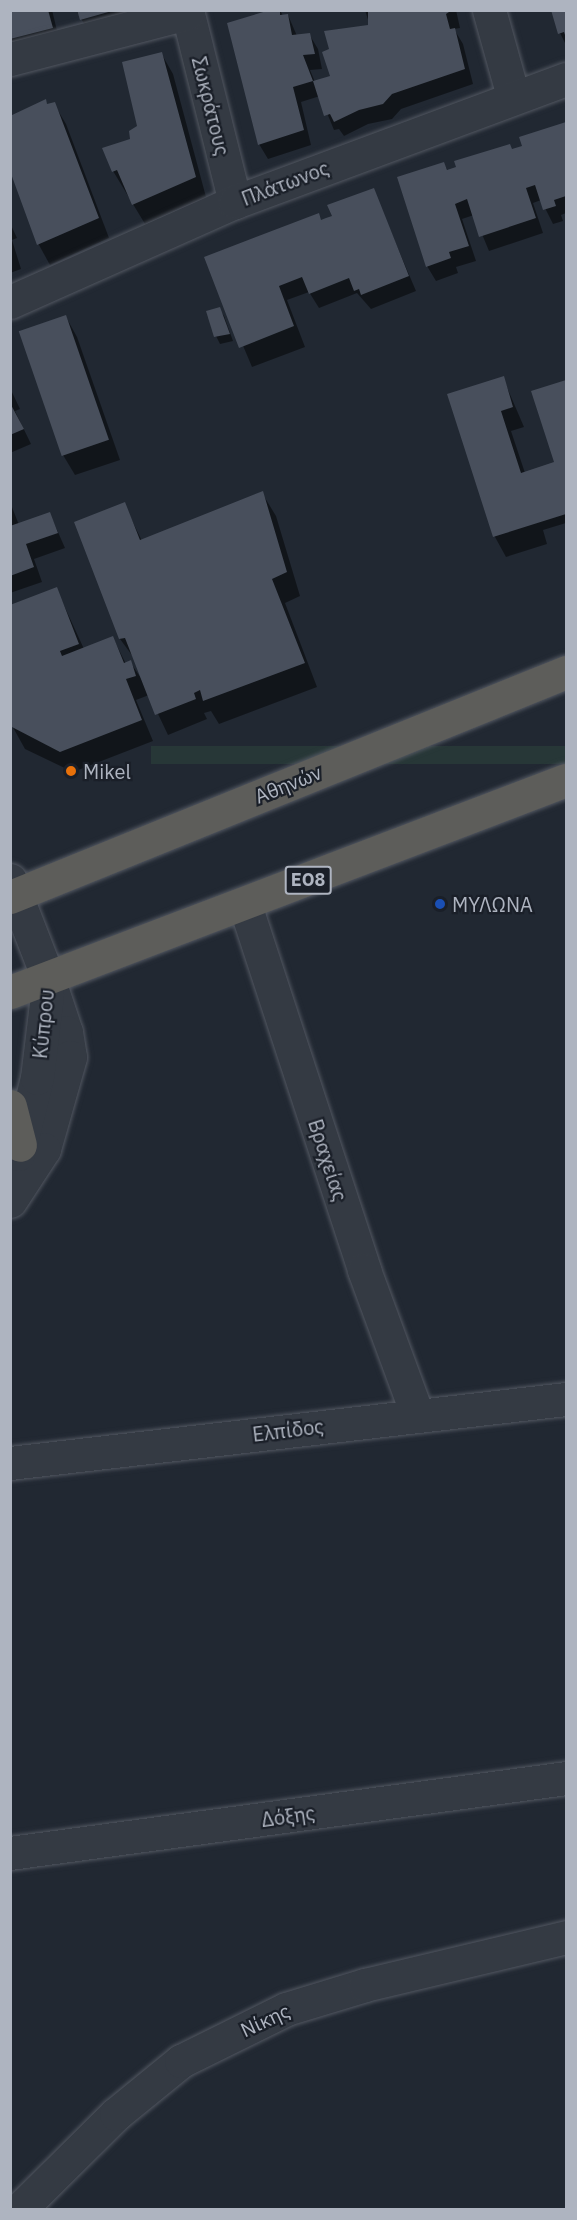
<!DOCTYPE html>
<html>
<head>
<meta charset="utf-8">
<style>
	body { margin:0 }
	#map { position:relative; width:577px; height:2220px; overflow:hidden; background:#212832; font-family:"IBM Plex Sans",sans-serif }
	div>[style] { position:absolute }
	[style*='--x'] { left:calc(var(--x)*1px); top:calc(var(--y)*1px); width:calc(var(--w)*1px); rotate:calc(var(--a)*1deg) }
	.green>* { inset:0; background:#273737; transform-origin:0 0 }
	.shadow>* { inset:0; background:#0007 }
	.building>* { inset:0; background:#484f5c; transform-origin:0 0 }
	.roads { filter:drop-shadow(0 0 2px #525761) drop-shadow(0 0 2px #525761) }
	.minor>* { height:33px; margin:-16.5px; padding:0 16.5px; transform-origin:16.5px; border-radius:16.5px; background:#343a43 }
	.tertiary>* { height:33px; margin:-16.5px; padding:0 16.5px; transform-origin:16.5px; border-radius:16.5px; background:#343a43 }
	.trunk>* { height:33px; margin:-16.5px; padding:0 16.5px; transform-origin:16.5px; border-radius:16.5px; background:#5d5d5a }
	.dots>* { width:16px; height:16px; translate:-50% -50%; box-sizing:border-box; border:3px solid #1a1f28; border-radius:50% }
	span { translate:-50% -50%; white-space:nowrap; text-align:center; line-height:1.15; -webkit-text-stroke:4.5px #1a1f28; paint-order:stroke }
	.shield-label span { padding:2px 4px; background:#1a1f28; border:2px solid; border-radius:4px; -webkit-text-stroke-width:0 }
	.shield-label { font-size:18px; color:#aeb4c0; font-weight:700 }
	.street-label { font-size:20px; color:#aeb4c0 }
	.poi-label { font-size:20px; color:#aeb4c0 }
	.left { translate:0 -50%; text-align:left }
	.frame { position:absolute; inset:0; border:12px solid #aeb4c0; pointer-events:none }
</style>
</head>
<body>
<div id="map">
	<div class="green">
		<i style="left:566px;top:746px;width:18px;height:415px;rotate:90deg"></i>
	</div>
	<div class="shadow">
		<i style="clip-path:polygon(10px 10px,52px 10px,60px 43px,10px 56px)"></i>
		<i style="clip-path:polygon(76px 10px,141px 10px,90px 34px)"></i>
		<i style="clip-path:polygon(280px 10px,283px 16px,288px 15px,297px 36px,309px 34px,318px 49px,322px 69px,310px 70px,315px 82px,332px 77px,370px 26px,365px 10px,456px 10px,460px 28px,454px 29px,463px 44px,473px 84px,401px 109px,392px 119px,368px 124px,344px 136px,339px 129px,334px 130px,320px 96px,301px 102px,311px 145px,268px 159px,259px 144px)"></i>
		<i style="clip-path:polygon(552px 10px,566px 10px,566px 45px,560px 33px)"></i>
		<i style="clip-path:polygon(161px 53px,173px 74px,206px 197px,145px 224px,113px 171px,139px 126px)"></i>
		<i style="clip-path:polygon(54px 104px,66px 124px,109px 238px,50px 265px,39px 245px,10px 167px,47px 105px)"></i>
		<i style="clip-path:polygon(566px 123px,566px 213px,561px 215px,563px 221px,553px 224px,541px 200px,533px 203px,543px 233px,489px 251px,474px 215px,462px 219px,476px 261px,456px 267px,458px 273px,436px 281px,427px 266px,444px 164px,448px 171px,524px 147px,521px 138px)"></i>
		<i style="clip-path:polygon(373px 190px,416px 291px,371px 309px,357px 293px,319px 308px,309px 292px,287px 300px,305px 347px,252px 367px,206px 258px,334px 217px)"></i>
		<i style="clip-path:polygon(10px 223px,17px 238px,12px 240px,21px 269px,10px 273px)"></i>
		<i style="clip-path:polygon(219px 309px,224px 316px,233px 341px,220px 344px,216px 336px)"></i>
		<i style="clip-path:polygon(66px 317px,77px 337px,120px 460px,75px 475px,63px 455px)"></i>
		<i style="clip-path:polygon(503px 378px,524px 427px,511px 431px,525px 473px,556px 463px,533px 392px,566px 381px,566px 523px,543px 530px,547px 544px,506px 557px,495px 537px,449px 395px)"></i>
		<i style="clip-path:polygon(10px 388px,20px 409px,15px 411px,31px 444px,10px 453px)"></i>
		<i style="clip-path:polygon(262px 493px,276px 516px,300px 596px,285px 603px,317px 687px,219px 724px,211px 711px,204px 713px,207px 719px,168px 735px,149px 695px,136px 700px,153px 741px,73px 772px,25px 749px,10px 722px,56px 588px,84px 649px,113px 638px,126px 664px,130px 662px,143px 681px,134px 658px,120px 639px,124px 504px,142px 541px)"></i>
		<i style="clip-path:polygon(10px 502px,19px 525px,50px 514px,65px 548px,34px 559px,42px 582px,10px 593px)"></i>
	</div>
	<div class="building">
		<i style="clip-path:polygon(10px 10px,48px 10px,53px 28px,10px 39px)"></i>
		<i style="clip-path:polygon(77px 10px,112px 10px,112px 11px,80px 20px)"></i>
		<i style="clip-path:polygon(270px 10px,280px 10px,280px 15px,288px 14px,292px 35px,310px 33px,315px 54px,303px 55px,313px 81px,293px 87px,304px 130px,258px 145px,227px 23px)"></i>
		<i style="clip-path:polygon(368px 10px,452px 10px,446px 14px,450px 29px,455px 28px,465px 69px,392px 94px,383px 104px,359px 110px,334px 122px,330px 114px,324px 116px,313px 81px,330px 76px,322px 52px,329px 49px,324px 31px,368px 25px)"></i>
		<i style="clip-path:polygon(551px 10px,566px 10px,566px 38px,564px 32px,558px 34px)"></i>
		<i style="clip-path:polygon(162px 52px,196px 177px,132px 205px,117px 170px,112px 172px,102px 148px,130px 139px,129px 131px,137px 126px,122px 62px)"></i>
		<i style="clip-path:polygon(46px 99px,47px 104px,55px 102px,99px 218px,37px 245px,10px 171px,10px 116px)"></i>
		<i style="clip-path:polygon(566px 122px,566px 196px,554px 200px,556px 206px,543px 210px,535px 185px,526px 188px,536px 218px,479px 237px,467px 199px,455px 204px,469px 246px,449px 252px,451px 258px,426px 267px,397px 177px,444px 162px,447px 170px,456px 167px,454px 161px,510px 144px,512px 149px,522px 146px,519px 137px)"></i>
		<i style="clip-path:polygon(374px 188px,409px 276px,361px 295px,359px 289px,354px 291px,349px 278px,309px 294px,302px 277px,279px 286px,294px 326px,239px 348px,204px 257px,319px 213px,321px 220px,326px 218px,332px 216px,327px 205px)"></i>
		<i style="clip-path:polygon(220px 307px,230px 334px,214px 337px,206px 311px)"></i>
		<i style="left:66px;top:315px;width:132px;height:50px;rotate:71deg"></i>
		<i style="clip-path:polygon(504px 376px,513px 407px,501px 411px,521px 473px,554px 462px,531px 391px,566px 380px,566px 514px,493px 537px,447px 394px)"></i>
		<i style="clip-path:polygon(10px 403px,24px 429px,10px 435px)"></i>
		<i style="clip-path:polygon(263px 491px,287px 572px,272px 579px,305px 663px,203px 701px,200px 690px,194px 693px,196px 699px,155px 715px,125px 638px,119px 639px,74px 522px,125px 502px,140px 540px)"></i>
		<i style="clip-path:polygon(50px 512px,58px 533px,26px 544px,34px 567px,10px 576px,10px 526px)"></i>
		<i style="clip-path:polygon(57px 587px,79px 644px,60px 651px,62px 656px,113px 636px,124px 663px,131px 660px,136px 676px,126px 679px,142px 720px,60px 752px,10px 726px,10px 605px)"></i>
	</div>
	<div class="roads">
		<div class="minor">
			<i style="--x:187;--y:10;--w:198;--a:76"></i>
			<i style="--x:489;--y:10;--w:89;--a:74.4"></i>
			<i style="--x:10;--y:59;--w:183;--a:-14.6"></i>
			<i style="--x:10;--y:302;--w:246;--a:-24"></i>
			<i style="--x:235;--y:202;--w:353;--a:-20.4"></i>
			<i style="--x:245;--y:905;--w:384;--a:71.9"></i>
			<i style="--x:364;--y:1270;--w:153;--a:69.8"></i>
			<i style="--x:10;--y:1463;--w:560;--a:-6.57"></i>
			<i style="--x:10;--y:1853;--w:561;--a:-7.68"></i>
			<i style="--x:19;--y:2210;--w:136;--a:-44.7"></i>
			<i style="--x:116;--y:2114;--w:84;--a:-39.2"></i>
			<i style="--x:181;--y:2061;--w:117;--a:-26.3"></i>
			<i style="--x:286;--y:2009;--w:83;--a:-16.9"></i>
			<i style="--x:365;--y:1985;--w:207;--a:-13.4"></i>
		</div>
		<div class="tertiary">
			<i style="--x:10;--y:880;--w:105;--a:68.8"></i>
			<i style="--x:48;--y:978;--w:57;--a:71.6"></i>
			<i style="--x:66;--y:1032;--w:25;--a:81"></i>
			<i style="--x:70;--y:1057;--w:96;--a:105.8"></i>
			<i style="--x:44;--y:1149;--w:62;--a:123.2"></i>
			<i style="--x:18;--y:1154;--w:78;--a:-76"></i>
			<i style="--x:37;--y:1078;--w:84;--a:-83.1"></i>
		</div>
		<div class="trunk">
			<i style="--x:10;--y:897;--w:600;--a:-22.03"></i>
			<i style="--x:10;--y:992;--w:595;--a:-20.87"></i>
			<i style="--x:10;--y:1106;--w:40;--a:75.6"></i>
		</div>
	</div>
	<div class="dots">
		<i style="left:71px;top:771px;background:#e8710a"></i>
		<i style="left:440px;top:904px;background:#1a4fb4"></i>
	</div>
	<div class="shield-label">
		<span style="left:308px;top:880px">ΕΟ8</span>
	</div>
	<div class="street-label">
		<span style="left:211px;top:106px;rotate:76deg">Σωκράτους</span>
		<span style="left:285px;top:183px;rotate:-21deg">Πλάτωνος</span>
		<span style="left:288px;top:784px;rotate:-22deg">Αθηνών</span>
		<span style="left:43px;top:1024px;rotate:-84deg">Κύπρου</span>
		<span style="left:328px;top:1160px;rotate:72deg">Βραχείας</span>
		<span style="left:288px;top:1430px;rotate:-7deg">Ελπίδος</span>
		<span style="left:288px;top:1816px;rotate:-8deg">Δόξης</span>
		<span style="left:265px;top:2020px;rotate:-25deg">Νίκης</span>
	</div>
	<div class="poi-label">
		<span class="left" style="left:83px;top:771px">Mikel</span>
		<span class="left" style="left:452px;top:904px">ΜΥΛΩΝΑ</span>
	</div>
	<div class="frame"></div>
</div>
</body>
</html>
